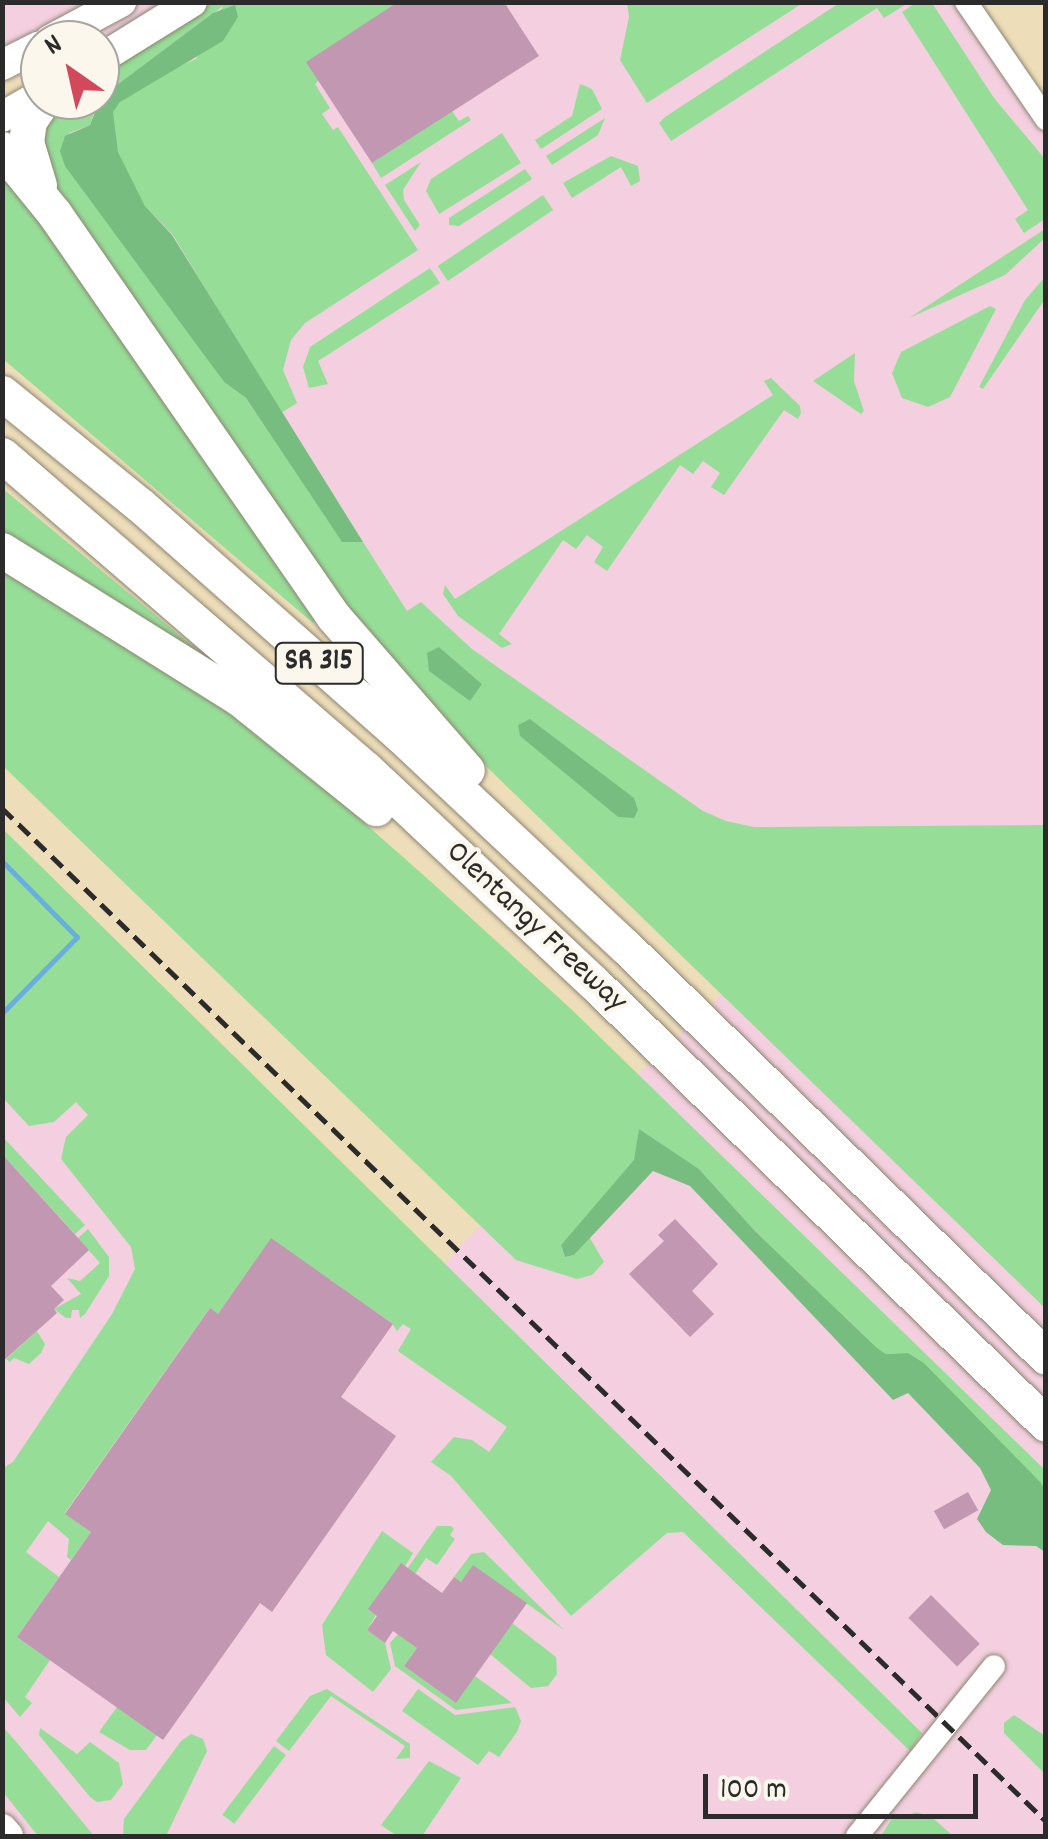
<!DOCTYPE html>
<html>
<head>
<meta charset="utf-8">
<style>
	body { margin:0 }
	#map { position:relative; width:1048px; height:1839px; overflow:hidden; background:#edddb9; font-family:Dekko,sans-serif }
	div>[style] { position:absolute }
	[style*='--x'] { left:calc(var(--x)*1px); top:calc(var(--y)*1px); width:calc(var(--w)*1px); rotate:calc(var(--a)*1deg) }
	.built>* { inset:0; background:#f3cfdf }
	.green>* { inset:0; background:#96de98; transform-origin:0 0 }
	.forest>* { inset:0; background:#78bd80 }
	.stream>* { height:5px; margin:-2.5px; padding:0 2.5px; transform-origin:2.5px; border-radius:2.5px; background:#68afdf }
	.building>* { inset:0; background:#c297b1; transform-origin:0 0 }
	.roads { filter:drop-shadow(0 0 2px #8c8472) drop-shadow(0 0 2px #8c8472) }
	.minor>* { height:22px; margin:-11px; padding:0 11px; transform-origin:11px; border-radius:11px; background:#fff }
	.major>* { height:30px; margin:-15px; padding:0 15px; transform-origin:15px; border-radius:15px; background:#fff }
	.highway>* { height:35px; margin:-17.5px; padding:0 17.5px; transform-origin:17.5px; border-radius:17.5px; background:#fff }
	.rail>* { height:5px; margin-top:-2.5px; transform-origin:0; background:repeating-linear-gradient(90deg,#2b2b2b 0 15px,transparent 0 23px) }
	span { translate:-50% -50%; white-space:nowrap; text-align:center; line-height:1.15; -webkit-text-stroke:8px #fbf7ec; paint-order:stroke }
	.shield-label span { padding:2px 8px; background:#fbf7ec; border:2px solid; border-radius:8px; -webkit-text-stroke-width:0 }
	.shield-label { font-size:30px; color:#2b2b2b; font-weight:700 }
	.street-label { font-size:32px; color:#2b2b2b }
	.frame { position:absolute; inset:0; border:5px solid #2b2b2b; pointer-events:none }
	.north { position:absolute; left:20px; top:20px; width:100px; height:100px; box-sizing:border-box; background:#fbf7ec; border:2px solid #a8a59f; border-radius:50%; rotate:326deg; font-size:28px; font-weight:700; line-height:40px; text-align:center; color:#2b2b2b }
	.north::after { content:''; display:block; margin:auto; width:35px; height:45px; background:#d1495b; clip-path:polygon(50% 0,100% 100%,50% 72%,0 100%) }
	.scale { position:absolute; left:703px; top:1774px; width:275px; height:45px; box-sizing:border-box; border:5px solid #2b2b2b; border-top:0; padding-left:12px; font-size:30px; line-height:35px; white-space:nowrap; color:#2b2b2b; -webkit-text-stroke:8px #fbf7ec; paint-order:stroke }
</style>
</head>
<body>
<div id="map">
	<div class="built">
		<i style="clip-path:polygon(evenodd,3px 3px,966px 3px,1046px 119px,1045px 1836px,3px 1836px,3px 959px,437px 1274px,465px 1241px,755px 962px,319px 530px,3px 52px,3px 3px,40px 40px,100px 40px,100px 100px,40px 100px,40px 40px)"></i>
	</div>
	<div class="green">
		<i style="clip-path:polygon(841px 2px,908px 3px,884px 18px,877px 8px,671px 141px,659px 123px,665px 117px)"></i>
		<i style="clip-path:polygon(917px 2px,932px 3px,994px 98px,1045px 159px,1045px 219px,1024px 233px,1015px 219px,1028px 210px,902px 12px)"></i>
		<i style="clip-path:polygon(212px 3px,398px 3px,315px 84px,330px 108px,322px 114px,333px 130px,338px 127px,418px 250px,305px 323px,291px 340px,283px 370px,297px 403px,281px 413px,173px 235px,145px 206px,118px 153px,113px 128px,113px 111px,120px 102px,165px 72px,196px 59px,223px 6px,100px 98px,100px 71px)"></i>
		<i style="clip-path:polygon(627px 3px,803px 3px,647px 103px,620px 60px,629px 17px)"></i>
		<i style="clip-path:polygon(580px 84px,592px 89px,602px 109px,541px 149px,535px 140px,572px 116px)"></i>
		<i style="clip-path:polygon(evenodd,61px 100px,98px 100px,90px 125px,69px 133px,129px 248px,224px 382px,246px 398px,342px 541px,363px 542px,407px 611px,421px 602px,472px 649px,703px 811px,726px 821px,754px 827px,1045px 825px,1045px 1308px,490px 770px,371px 640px,40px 171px,44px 115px,61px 100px,439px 647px,482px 684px,429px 671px,439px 647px,61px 100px,530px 719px,633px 798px,638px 810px,618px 817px,565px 772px,530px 719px)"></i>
		<i style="clip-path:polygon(452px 111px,459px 121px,468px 116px,471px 120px,381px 178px,372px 163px)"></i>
		<i style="clip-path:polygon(605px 118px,598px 135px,552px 165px,546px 156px)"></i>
		<i style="clip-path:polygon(502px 133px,521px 163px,439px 214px,426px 191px,431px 179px)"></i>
		<i style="clip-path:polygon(611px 156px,638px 166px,640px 181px,631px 186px,621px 167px,572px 198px,563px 183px)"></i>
		<i style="clip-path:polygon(2px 161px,316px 618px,313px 623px,3px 359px)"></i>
		<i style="clip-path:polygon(421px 162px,403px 190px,404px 200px,420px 225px,415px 231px,385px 185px)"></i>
		<i style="clip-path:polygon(525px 169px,532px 179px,459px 226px,449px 225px,449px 218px)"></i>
		<i style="left:543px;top:195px;width:18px;height:127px;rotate:56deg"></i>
		<i style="clip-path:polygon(1045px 229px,1045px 238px,1005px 275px,909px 318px)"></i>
		<i style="clip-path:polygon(430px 268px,440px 283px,318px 361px,328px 384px,309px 388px,303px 367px,310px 347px)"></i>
		<i style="clip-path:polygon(1045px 277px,1045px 299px,983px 389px,979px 387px,1025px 300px)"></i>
		<i style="clip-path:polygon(990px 306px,996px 309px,950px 397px,928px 407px,902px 398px,892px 373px,901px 352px)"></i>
		<i style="clip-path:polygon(855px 353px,854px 381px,864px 411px,861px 414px,813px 381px)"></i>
		<i style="clip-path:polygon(771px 378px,800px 406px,801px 413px,798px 419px,784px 410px,724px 495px,711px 487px,720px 473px,703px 461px,693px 474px,680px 465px,607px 571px,594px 562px,603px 547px,587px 535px,576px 549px,563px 540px,499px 634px,512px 644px,502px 648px,458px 616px,443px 594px,445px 585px,455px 599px,773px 395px,764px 381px)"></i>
		<i style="clip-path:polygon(2px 488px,196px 649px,192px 653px,3px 536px)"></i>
		<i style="clip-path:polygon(2px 563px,136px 643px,284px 752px,429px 880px,570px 1008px,1045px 1470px,1045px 1490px,924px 1363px,908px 1353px,886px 1354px,877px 1348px,755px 1231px,699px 1169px,639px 1130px,635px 1160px,561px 1245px,565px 1257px,574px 1255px,590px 1238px,604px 1262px,592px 1275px,577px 1279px,516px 1260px,3px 766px)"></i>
		<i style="clip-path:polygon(3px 829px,922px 1733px,910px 1751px,683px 1532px,667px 1533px,571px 1616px,451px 1476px,431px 1462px,454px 1437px,472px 1440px,489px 1452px,507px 1427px,398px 1351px,411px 1329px,403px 1324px,397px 1331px,392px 1323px,271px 1239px,218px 1314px,209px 1309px,65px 1513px,91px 1532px,71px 1560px,67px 1557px,69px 1539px,48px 1521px,26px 1552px,59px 1577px,17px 1637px,50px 1660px,25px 1697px,32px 1703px,20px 1717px,3px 1697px,3px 1468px,13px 1462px,112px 1314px,135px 1269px,131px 1247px,61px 1159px,66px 1137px,88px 1115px,76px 1102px,54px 1122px,29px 1126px,3px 1098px)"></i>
		<i style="clip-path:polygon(2px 1136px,85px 1225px,75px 1234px,3px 1155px)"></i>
		<i style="clip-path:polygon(88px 1229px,109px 1257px,109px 1276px,85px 1314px,80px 1318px,79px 1310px,72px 1310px,71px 1318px,66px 1318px,54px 1309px,81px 1294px,67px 1278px,80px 1281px,100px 1263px,78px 1238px)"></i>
		<i style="clip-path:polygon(37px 1331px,45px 1344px,41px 1353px,29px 1364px,14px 1358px,10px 1362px,6px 1359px)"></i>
		<i style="clip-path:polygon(437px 1526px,451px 1526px,454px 1529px,450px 1535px,455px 1539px,437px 1565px,426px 1558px,415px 1574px,407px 1569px)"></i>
		<i style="clip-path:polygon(382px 1531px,413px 1553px,367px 1630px,385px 1643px,391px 1669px,373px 1692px,326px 1655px,322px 1625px)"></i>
		<i style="clip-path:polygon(484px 1552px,564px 1630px,474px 1566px,461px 1582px,454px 1577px,471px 1554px)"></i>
		<i style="clip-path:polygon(512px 1623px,556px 1657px,557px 1674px,548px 1686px,531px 1688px,490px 1654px)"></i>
		<i style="clip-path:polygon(398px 1634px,417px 1648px,404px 1666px,455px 1702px,475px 1676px,512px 1703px,456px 1710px,395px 1666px,390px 1643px)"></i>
		<i style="clip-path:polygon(327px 1689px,410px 1744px,410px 1758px,396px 1759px,405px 1746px,331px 1696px,289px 1751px,276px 1741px,310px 1696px)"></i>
		<i style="clip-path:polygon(418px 1689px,455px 1715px,515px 1707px,521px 1721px,517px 1732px,499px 1757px,489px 1751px,478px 1765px,402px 1711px)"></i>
		<i style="clip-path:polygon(117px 1707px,157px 1735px,146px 1750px,130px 1750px,99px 1732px)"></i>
		<i style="clip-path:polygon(1014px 1715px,1045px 1736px,1045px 1774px,1004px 1733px,1004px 1723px)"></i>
		<i style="clip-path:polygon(3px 1727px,19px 1745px,94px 1836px,38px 1836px,3px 1792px)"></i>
		<i style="clip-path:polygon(40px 1728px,77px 1754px,90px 1742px,119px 1763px,123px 1784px,111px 1800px,97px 1802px,90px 1797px,39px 1735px)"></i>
		<i style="clip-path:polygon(191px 1734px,203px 1739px,207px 1751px,166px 1836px,123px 1836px,124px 1819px,181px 1741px)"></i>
		<i style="left:274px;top:1746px;width:15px;height:86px;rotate:37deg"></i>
		<i style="clip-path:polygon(429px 1761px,461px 1778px,422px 1836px,397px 1836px,381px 1825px)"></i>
		<i style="clip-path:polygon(917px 1812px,934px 1819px,953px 1836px,881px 1836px,891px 1820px)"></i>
	</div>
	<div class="forest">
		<i style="clip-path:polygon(235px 5px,238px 17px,223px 41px,120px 102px,113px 112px,118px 152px,145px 206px,172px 235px,363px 542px,342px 542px,246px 398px,224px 382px,65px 166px,60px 151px,65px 136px,90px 125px,101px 97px,213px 13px)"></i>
		<i style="clip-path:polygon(439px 647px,482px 684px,470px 701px,429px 671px,427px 653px)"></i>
		<i style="clip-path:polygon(530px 719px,634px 798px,638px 810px,634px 818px,618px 817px,520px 736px,518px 725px)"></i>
		<i style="clip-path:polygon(639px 1129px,699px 1169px,755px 1231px,877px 1348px,886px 1354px,908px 1353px,924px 1363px,1041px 1483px,1045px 1490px,1045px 1552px,1036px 1546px,1003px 1545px,986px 1532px,977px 1519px,991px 1490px,980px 1468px,908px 1393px,893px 1400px,690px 1186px,653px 1171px,574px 1255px,565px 1257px,561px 1245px,634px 1160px)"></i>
	</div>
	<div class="stream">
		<i style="--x:2;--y:861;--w:107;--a:45.4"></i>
		<i style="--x:77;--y:937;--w:107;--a:134.6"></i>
	</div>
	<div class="building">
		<i style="clip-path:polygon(398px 2px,504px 2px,539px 56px,372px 163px,306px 62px)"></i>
		<i style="clip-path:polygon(2px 1154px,89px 1250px,51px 1286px,64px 1300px,54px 1309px,57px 1313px,2px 1362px)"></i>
		<i style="clip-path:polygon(675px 1219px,718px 1264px,692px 1291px,714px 1314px,690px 1337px,629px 1274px,664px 1241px,658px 1235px)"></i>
		<i style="clip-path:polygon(271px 1238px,393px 1324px,341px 1397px,396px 1436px,272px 1612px,260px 1603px,163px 1740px,17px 1637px,91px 1532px,65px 1514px,210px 1308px,218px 1314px)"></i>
		<i style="left:968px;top:1492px;width:21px;height:39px;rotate:61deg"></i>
		<i style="clip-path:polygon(401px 1563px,442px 1593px,454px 1577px,461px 1582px,473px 1565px,527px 1603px,456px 1703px,404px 1666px,417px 1648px,393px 1631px,385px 1643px,367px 1630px,377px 1616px,368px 1609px)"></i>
		<i style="left:931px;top:1595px;width:69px;height:32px;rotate:45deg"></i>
	</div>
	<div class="roads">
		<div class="minor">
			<i style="--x:966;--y:2;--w:142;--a:55.6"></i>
			<i style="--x:857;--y:1836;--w:218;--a:-51.1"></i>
		</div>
		<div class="major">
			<i style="--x:50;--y:40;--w:81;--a:-28.2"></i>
			<i style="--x:100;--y:59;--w:108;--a:-31.8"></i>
			<i style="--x:2;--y:65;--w:42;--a:-26.6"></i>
			<i style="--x:2;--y:117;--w:44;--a:-30.1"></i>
			<i style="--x:2;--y:1829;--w:9;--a:49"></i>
		</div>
		<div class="highway">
			<i style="--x:2;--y:149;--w:82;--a:50.9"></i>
			<i style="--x:54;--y:213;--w:490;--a:55.3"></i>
			<i style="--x:333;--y:616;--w:204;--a:49"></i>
			<i style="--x:39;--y:185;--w:45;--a:-106.8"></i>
			<i style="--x:26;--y:142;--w:21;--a:-82"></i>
			<i style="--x:29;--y:121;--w:25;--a:-56"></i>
			<i style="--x:2;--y:393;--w:178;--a:39.1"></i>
			<i style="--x:140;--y:505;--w:346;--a:41.5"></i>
			<i style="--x:399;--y:734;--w:310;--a:43.2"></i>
			<i style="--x:625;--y:946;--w:588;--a:44.31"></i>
			<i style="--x:2;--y:455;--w:481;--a:40.8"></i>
			<i style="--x:366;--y:769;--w:310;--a:43.2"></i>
			<i style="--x:592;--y:981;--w:634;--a:44.3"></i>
			<i style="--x:2;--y:550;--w:279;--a:32"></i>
			<i style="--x:239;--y:698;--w:176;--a:38.8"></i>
		</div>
	</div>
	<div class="rail">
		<i style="--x:2;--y:808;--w:1455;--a:44.14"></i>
	</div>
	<div class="shield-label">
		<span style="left:319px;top:663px">SR 315</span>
	</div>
	<div class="street-label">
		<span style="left:535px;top:928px;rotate:43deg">Olentangy Freeway</span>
	</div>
	<div class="frame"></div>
	<div class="north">N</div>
	<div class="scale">100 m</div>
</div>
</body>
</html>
